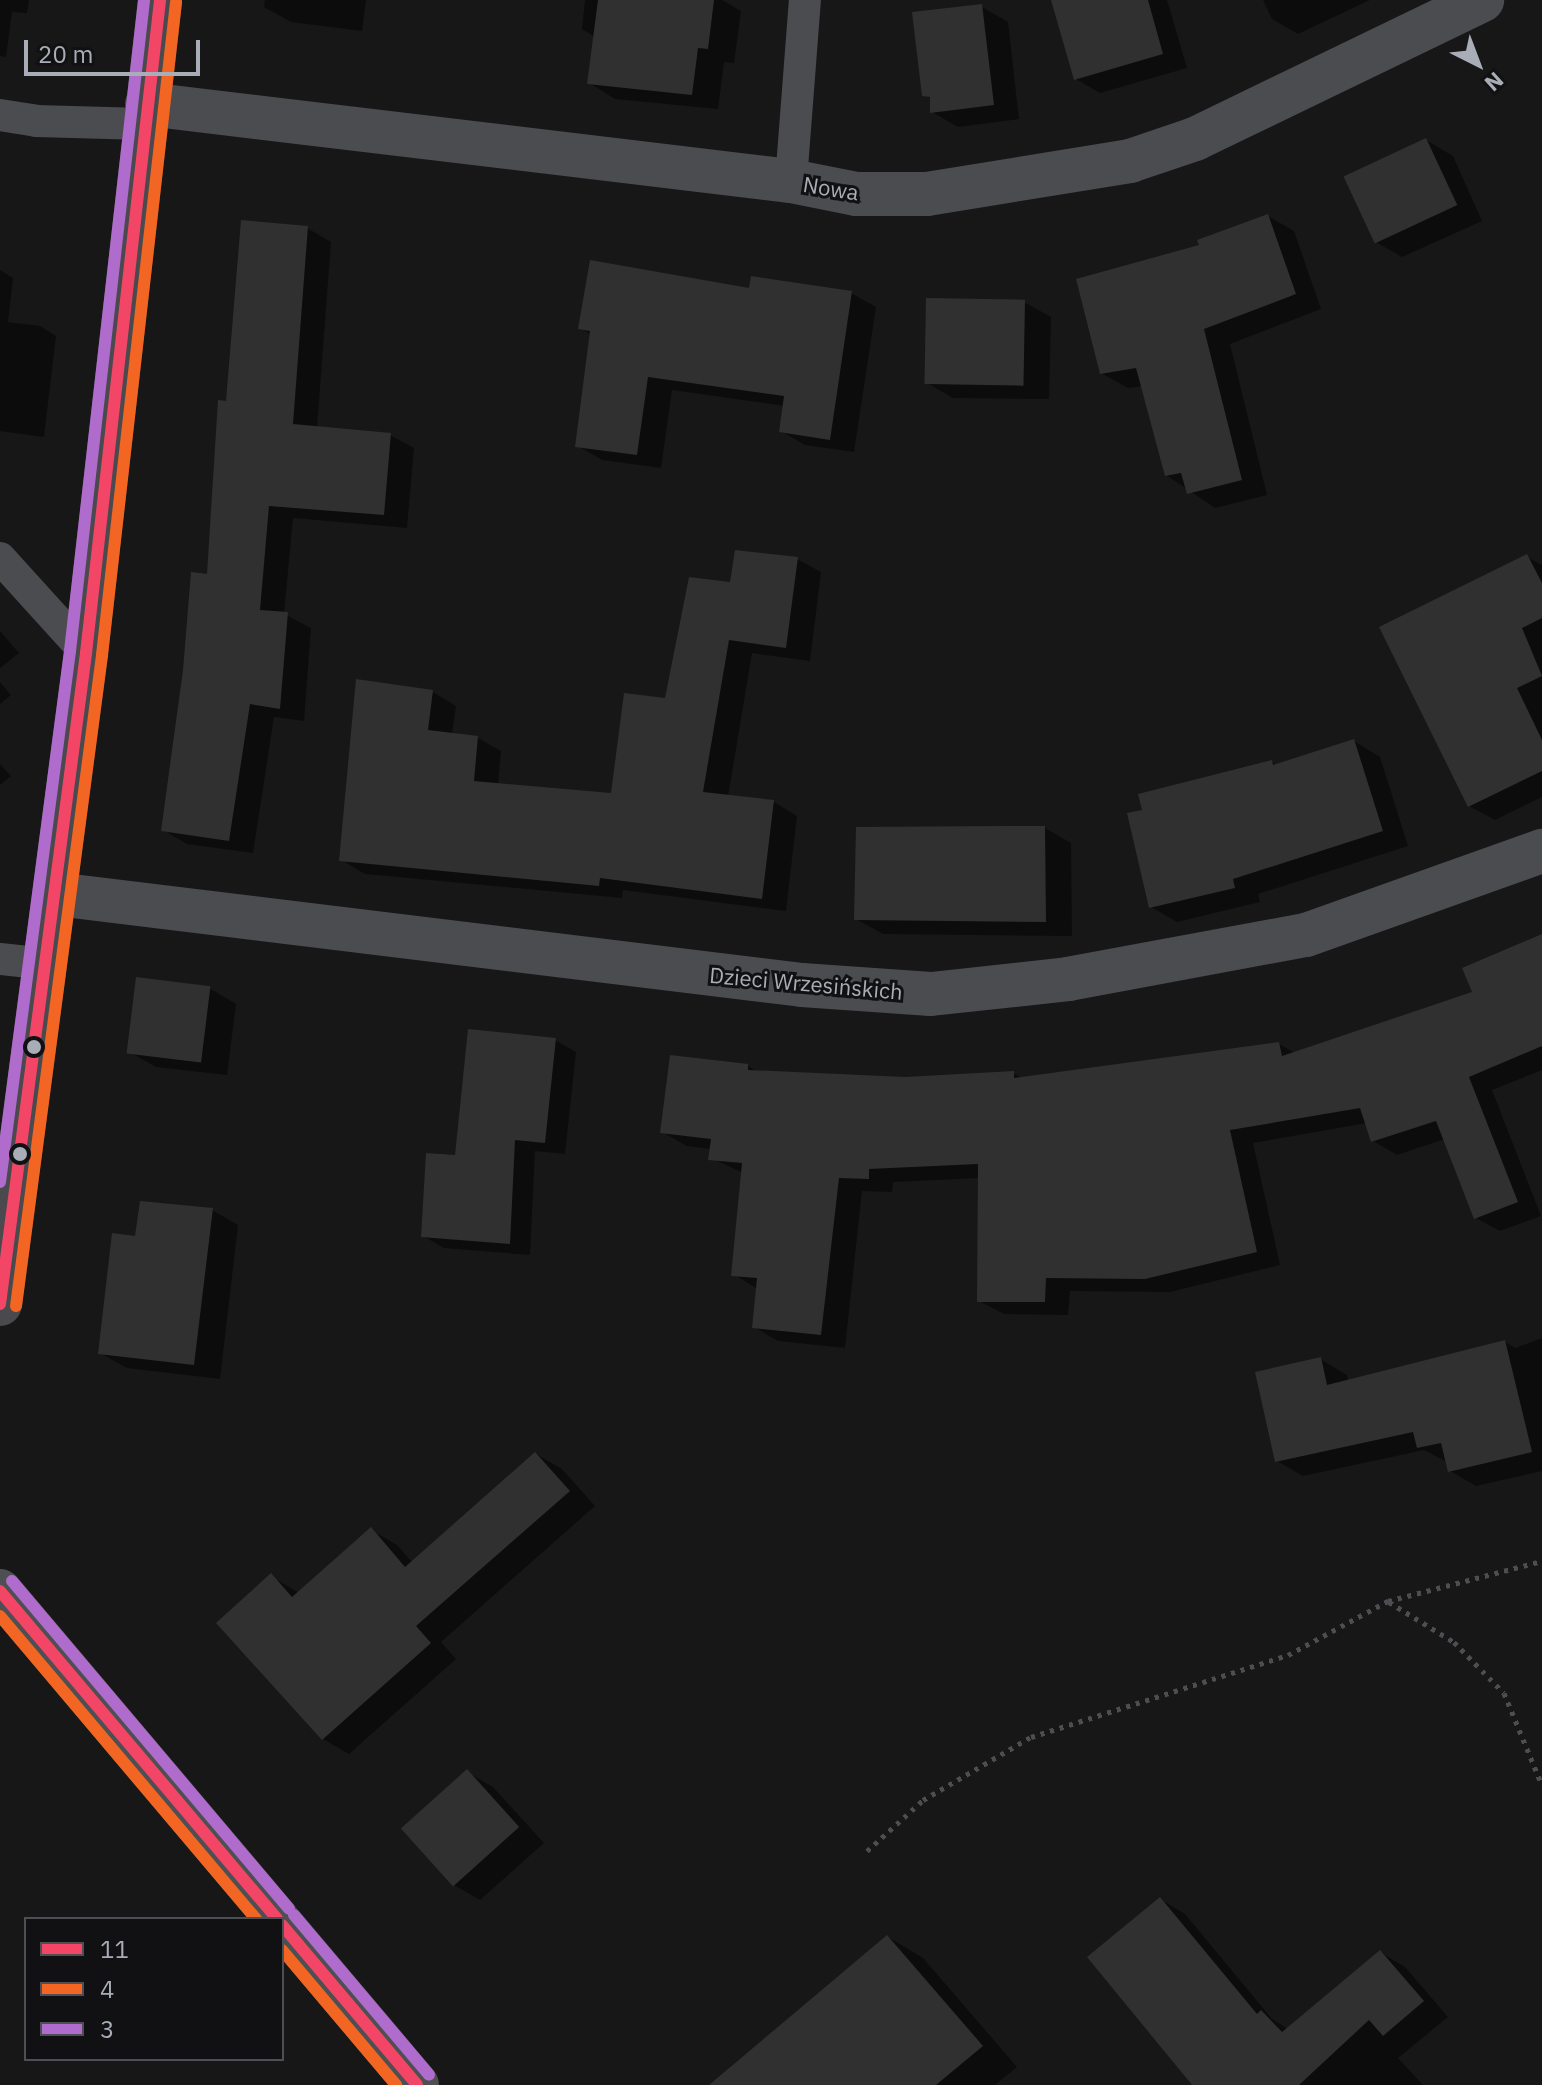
<!DOCTYPE html>
<html>
<head>
<meta charset="utf-8">
<style>
	body { margin:0 }
	#map { position:relative; width:1542px; height:2085px; overflow:hidden; background:#171717; font-family:"IBM Plex Sans",sans-serif }
	div>[style] { position:absolute }
	[style*='--x'] { left:calc(var(--x)*1px); top:calc(var(--y)*1px); width:calc(var(--w)*1px); rotate:calc(var(--a)*1deg) }
	.shadow>* { inset:0; background:#0007 }
	.building>* { inset:0; background:#303031; transform-origin:0 0 }
	.path>* { height:5px; margin-top:-2.5px; transform-origin:0; background:repeating-linear-gradient(90deg,#4d4e51 0 4px,transparent 0 10px) }
	.lane>* { height:32px; margin:-16px; padding:0 16px; transform-origin:16px; border-radius:16px; background:#4b4c50 }
	.street>* { height:44px; margin:-22px; padding:0 22px; transform-origin:22px; border-radius:22px; background:#4b4c50 }
	.secondary>* { height:44px; margin:-22px; padding:0 22px; transform-origin:22px; border-radius:22px; background:#4a4a4e }
	.primary>* { height:44px; margin:-22px; padding:0 22px; transform-origin:22px; border-radius:22px; background:#4d4f52 }
	.bus-1>* { height:12px; margin:-6px; padding:0 6px; transform-origin:6px; border-radius:6px; background:#f34667 }
	.bus-2>* { height:12px; margin:-6px; padding:0 6px; transform-origin:6px; border-radius:6px; background:#f26522 }
	.bus-3>* { height:12px; margin:-6px; padding:0 6px; transform-origin:6px; border-radius:6px; background:#b06ccc }
	.dots>* { width:22px; height:22px; translate:-50% -50%; box-sizing:border-box; border:4px solid #111113; border-radius:50% }
	span { translate:-50% -50%; white-space:nowrap; text-align:center; line-height:1.15; -webkit-text-stroke:6px #111113; paint-order:stroke }
	.street-label { font-size:22px; color:#a9adb7 }
	.legend { position:absolute; left:24px; top:1917px; width:260px; height:144px; box-sizing:border-box; background:#111113; border:2px solid #4e4f55; margin:0; padding:10px 14px; list-style:none; font-size:24px; color:#a9adb7 }
	.legend li { display:flex; align-items:center; gap:16px; height:40px }
	.legend b { width:40px; border:2px solid #4e4f55 }
	.north { position:absolute; left:1438px; top:24px; width:80px; height:80px; -webkit-text-stroke:6px #111113; paint-order:stroke; rotate:138deg; font-size:22px; font-weight:700; line-height:32px; text-align:center; color:#a9adb7 }
	.north::after { content:''; display:block; margin:auto; width:28px; height:36px; background:#a9adb7; clip-path:polygon(50% 0,100% 100%,50% 72%,0 100%) }
	.scale { position:absolute; left:24px; top:40px; width:176px; height:36px; box-sizing:border-box; border:4px solid #a9adb7; border-top:0; padding-left:10px; font-size:24px; line-height:28px; white-space:nowrap; color:#a9adb7; -webkit-text-stroke:6px #111113; paint-order:stroke }
</style>
</head>
<body>
<div id="map">
	<div class="shadow">
		<i style="clip-path:polygon(0 0,29px 0,27px 13px,12px 12px,6px 57px,0 56px)"></i>
		<i style="clip-path:polygon(265px 0,366px 0,362px 31px,291px 22px,264px 7px)"></i>
		<i style="clip-path:polygon(585px 0,722px 0,741px 11px,734px 63px,724px 62px,718px 109px,615px 99px,589px 83px,595px 37px,582px 29px)"></i>
		<i style="clip-path:polygon(1053px 0,1167px 0,1187px 68px,1100px 93px,1076px 79px)"></i>
		<i style="clip-path:polygon(1263px 0,1370px 0,1298px 34px,1272px 19px)"></i>
		<i style="clip-path:polygon(982px 7px,1008px 22px,1019px 119px,958px 127px,932px 112px,932px 99px,924px 95px)"></i>
		<i style="clip-path:polygon(1426px 140px,1453px 156px,1482px 221px,1402px 257px,1376px 242px)"></i>
		<i style="clip-path:polygon(1268px 216px,1294px 231px,1321px 309px,1230px 344px,1267px 495px,1215px 508px,1166px 475px,1143px 386px,1128px 388px,1101px 373px,1202px 246px)"></i>
		<i style="clip-path:polygon(307px 228px,331px 242px,317px 428px,390px 435px,414px 448px,407px 528px,293px 518px,284px 614px,311px 628px,304px 721px,274px 717px,253px 853px,187px 844px,163px 830px,209px 576px,227px 403px)"></i>
		<i style="clip-path:polygon(0 270px,13px 278px,8px 322px,40px 326px,56px 336px,44px 437px,0 431px)"></i>
		<i style="clip-path:polygon(751px 290px,851px 293px,876px 307px,854px 452px,805px 445px,781px 431px,785px 406px,672px 390px,661px 468px,602px 460px,578px 446px,592px 335px,580px 328px)"></i>
		<i style="clip-path:polygon(1024px 302px,1051px 317px,1049px 399px,953px 398px,927px 383px)"></i>
		<i style="clip-path:polygon(1527px 557px,1542px 565px,1542px 797px,1495px 820px,1469px 806px)"></i>
		<i style="clip-path:polygon(797px 559px,821px 572px,810px 661px,752px 653px,728px 797px,774px 802px,797px 816px,786px 911px,623px 890px,622px 898px,365px 874px,341px 860px,433px 692px,456px 706px,452px 734px,478px 738px,501px 751px,498px 785px,612px 795px,732px 585px)"></i>
		<i style="clip-path:polygon(0 631px,19px 653px,0 668px)"></i>
		<i style="clip-path:polygon(0 682px,11px 695px,0 704px)"></i>
		<i style="clip-path:polygon(1354px 741px,1380px 757px,1408px 846px,1258px 894px,1260px 902px,1177px 922px,1151px 907px,1272px 762px,1278px 766px)"></i>
		<i style="clip-path:polygon(0 764px,11px 776px,0 785px)"></i>
		<i style="clip-path:polygon(1045px 828px,1071px 843px,1072px 936px,883px 934px,856px 919px)"></i>
		<i style="clip-path:polygon(1542px 937px,1542px 1070px,1492px 1090px,1541px 1216px,1500px 1231px,1476px 1218px,1445px 1139px,1397px 1155px,1373px 1141px,1367px 1123px,1253px 1143px,1280px 1265px,1170px 1292px,1070px 1291px,1068px 1315px,1004px 1314px,979px 1301px,980px 1178px,893px 1182px,892px 1192px,862px 1191px,845px 1348px,778px 1341px,754px 1327px,758px 1289px,733px 1274px,743px 1173px,711px 1158px,712px 1149px,687px 1146px,662px 1132px,748px 1066px,759px 1073px,905px 1079px,1013px 1073px,1024px 1079px,1279px 1044px,1295px 1053px,1475px 993px)"></i>
		<i style="clip-path:polygon(209px 988px,236px 1004px,227px 1075px,156px 1067px,129px 1052px)"></i>
		<i style="clip-path:polygon(555px 1040px,576px 1052px,565px 1154px,535px 1151px,530px 1255px,444px 1248px,423px 1236px,457px 1157px)"></i>
		<i style="clip-path:polygon(212px 1210px,238px 1225px,220px 1379px,127px 1368px,100px 1353px,137px 1238px)"></i>
		<i style="clip-path:polygon(1542px 1338px,1542px 1471px,1476px 1486px,1450px 1471px,1447px 1462px,1424px 1450px,1303px 1476px,1277px 1461px,1320px 1359px,1347px 1375px,1348px 1381px,1505px 1342px,1515px 1348px)"></i>
		<i style="clip-path:polygon(536px 1454px,562px 1469px,595px 1506px,441px 1642px,456px 1659px,349px 1754px,323px 1739px,271px 1576px,299px 1593px,371px 1530px,397px 1545px,413px 1563px)"></i>
		<i style="clip-path:polygon(467px 1772px,493px 1787px,544px 1843px,480px 1900px,454px 1885px)"></i>
		<i style="clip-path:polygon(1160px 1899px,1185px 1914px,1272px 2019px,1288px 2029px,1380px 1952px,1405px 1967px,1448px 2017px,1398px 2058px,1423px 2085px,1192px 2085px,1090px 1958px)"></i>
		<i style="clip-path:polygon(888px 1937px,923px 1958px,1017px 2067px,995px 2085px,715px 2085px)"></i>
	</div>
	<div class="building">
		<i style="clip-path:polygon(598px 0,714px 0,708px 49px,698px 48px,692px 95px,587px 84px)"></i>
		<i style="clip-path:polygon(1051px 0,1148px 0,1163px 54px,1074px 80px)"></i>
		<i style="clip-path:polygon(982px 4px,994px 105px,930px 113px,930px 97px,922px 96px,912px 12px)"></i>
		<i style="left:1426px;top:138px;width:74px;height:91px;rotate:65deg"></i>
		<i style="clip-path:polygon(1268px 214px,1296px 294px,1204px 329px,1242px 480px,1187px 494px,1181px 473px,1165px 476px,1136px 368px,1100px 374px,1076px 279px,1199px 245px,1197px 240px)"></i>
		<i style="clip-path:polygon(241px 220px,308px 226px,293px 424px,391px 433px,384px 515px,269px 506px,260px 610px,288px 612px,280px 709px,250px 704px,229px 841px,161px 831px,183px 670px,191px 572px,207px 574px,218px 400px,226px 401px)"></i>
		<i style="clip-path:polygon(590px 260px,749px 288px,751px 276px,852px 291px,830px 440px,779px 432px,784px 396px,648px 377px,637px 455px,575px 447px,590px 331px,578px 329px)"></i>
		<i style="left:926px;top:298px;width:99px;height:86px;rotate:1deg"></i>
		<i style="clip-path:polygon(735px 550px,798px 557px,786px 648px,729px 640px,703px 792px,774px 800px,762px 899px,600px 878px,599px 886px,339px 861px,356px 679px,433px 690px,428px 730px,478px 736px,474px 781px,611px 793px,624px 693px,665px 698px,689px 577px,730px 582px)"></i>
		<i style="clip-path:polygon(1527px 554px,1542px 583px,1542px 618px,1522px 628px,1542px 676px,1517px 688px,1542px 740px,1542px 771px,1468px 807px,1379px 627px)"></i>
		<i style="clip-path:polygon(1354px 739px,1383px 831px,1233px 879px,1235px 888px,1149px 908px,1127px 813px,1142px 810px,1138px 794px,1272px 760px,1273px 765px)"></i>
		<i style="clip-path:polygon(1003px 826px,1045px 826px,1046px 922px,854px 920px,856px 827px)"></i>
		<i style="clip-path:polygon(1542px 934px,1542px 1046px,1469px 1077px,1518px 1202px,1474px 1219px,1436px 1121px,1371px 1142px,1360px 1108px,1230px 1130px,1257px 1252px,1145px 1279px,1046px 1278px,1045px 1302px,977px 1302px,978px 1164px,869px 1169px,869px 1179px,839px 1178px,821px 1335px,752px 1328px,757px 1278px,731px 1276px,742px 1163px,708px 1160px,711px 1139px,660px 1133px,670px 1055px,748px 1064px,748px 1070px,905px 1077px,1014px 1071px,1014px 1078px,1279px 1042px,1282px 1056px,1472px 992px,1462px 968px)"></i>
		<i style="left:136px;top:977px;width:75px;height:77px;rotate:7deg"></i>
		<i style="clip-path:polygon(468px 1029px,556px 1038px,545px 1143px,515px 1140px,510px 1244px,421px 1237px,426px 1153px,455px 1155px)"></i>
		<i style="clip-path:polygon(140px 1201px,213px 1208px,194px 1365px,98px 1354px,112px 1233px,135px 1236px)"></i>
		<i style="clip-path:polygon(1505px 1340px,1532px 1452px,1448px 1472px,1441px 1443px,1417px 1448px,1413px 1432px,1275px 1462px,1255px 1372px,1321px 1357px,1327px 1385px)"></i>
		<i style="clip-path:polygon(535px 1452px,570px 1491px,416px 1626px,431px 1643px,322px 1740px,216px 1623px,271px 1573px,292px 1597px,371px 1527px,405px 1567px)"></i>
		<i style="left:467px;top:1769px;width:78px;height:89px;rotate:48deg"></i>
		<i style="clip-path:polygon(1160px 1897px,1257px 2014px,1261px 2010px,1282px 2032px,1380px 1950px,1424px 2001px,1383px 2036px,1369px 2020px,1299px 2085px,1192px 2085px,1087px 1957px)"></i>
		<i style="clip-path:polygon(887px 1935px,983px 2046px,936px 2085px,709px 2085px)"></i>
	</div>
	<div class="path">
		<i style="--x:1389;--y:1602;--w:76;--a:31.6"></i>
		<i style="--x:1454;--y:1642;--w:71;--a:45.6"></i>
		<i style="--x:1504;--y:1693;--w:100;--a:67.6"></i>
		<i style="--x:867;--y:1851;--w:76;--a:-42.3"></i>
		<i style="--x:923;--y:1800;--w:125;--a:-30.3"></i>
		<i style="--x:1031;--y:1737;--w:270;--a:-17.7"></i>
		<i style="--x:1288;--y:1655;--w:114;--a:-28.4"></i>
		<i style="--x:1388;--y:1601;--w:159;--a:-14.6"></i>
	</div>
	<div class="lane">
		<i style="--x:0;--y:115;--w:36;--a:9"></i>
		<i style="--x:36;--y:121;--w:108;--a:1.6"></i>
		<i style="--x:791;--y:181;--w:182;--a:-85.6"></i>
		<i style="--x:0;--y:558;--w:128;--a:47.8"></i>
		<i style="--x:0;--y:959;--w:46;--a:6.2"></i>
	</div>
	<div class="street">
		<i style="--x:147;--y:104;--w:649;--a:6.82"></i>
		<i style="--x:791;--y:181;--w:66;--a:11.3"></i>
		<i style="--x:856;--y:194;--w:71;--a:0"></i>
		<i style="--x:927;--y:194;--w:206;--a:-9.2"></i>
		<i style="--x:1130;--y:161;--w:69;--a:-18.7"></i>
		<i style="--x:1195;--y:139;--w:319;--a:-25.8"></i>
		<i style="--x:56;--y:894;--w:752;--a:6.95"></i>
		<i style="--x:802;--y:985;--w:129;--a:4"></i>
		<i style="--x:931;--y:994;--w:138;--a:-6.2"></i>
		<i style="--x:1068;--y:979;--w:242;--a:-10.5"></i>
		<i style="--x:1306;--y:935;--w:251;--a:-19.6"></i>
	</div>
	<div class="secondary">
		<i style="--x:0;--y:1304;--w:657;--a:-82.47"></i>
		<i style="--x:86;--y:653;--w:657;--a:-83.53"></i>
	</div>
	<div class="primary">
		<i style="--x:0;--y:1591;--w:429;--a:49.8"></i>
		<i style="--x:282;--y:1925;--w:209;--a:49.8"></i>
	</div>
	<div class="bus-1">
		<i style="--x:0;--y:1304;--w:657;--a:-82.47"></i>
		<i style="--x:86;--y:653;--w:657;--a:-83.53"></i>
		<i style="--x:0;--y:1591;--w:429;--a:49.8"></i>
		<i style="--x:282;--y:1925;--w:209;--a:49.8"></i>
	</div>
	<div class="bus-2">
		<i style="--x:16;--y:1306;--w:657;--a:-82.47"></i>
		<i style="--x:102;--y:655;--w:657;--a:-83.53"></i>
		<i style="--x:0;--y:1616;--w:397;--a:49.8"></i>
		<i style="--x:282;--y:1950;--w:177;--a:49.8"></i>
	</div>
	<div class="bus-3">
		<i style="--x:0;--y:1182;--w:536;--a:-82.49"></i>
		<i style="--x:70;--y:651;--w:655;--a:-83.51"></i>
		<i style="--x:12;--y:1581;--w:429;--a:49.8"></i>
		<i style="--x:294;--y:1915;--w:209;--a:49.8"></i>
	</div>
	<div class="dots">
		<i style="left:34px;top:1047px;background:#a9adb7"></i>
		<i style="left:20px;top:1154px;background:#a9adb7"></i>
	</div>
	<div class="street-label">
		<span style="left:831px;top:188px;rotate:9deg">Nowa</span>
		<span style="left:806px;top:983px;rotate:5deg">Dzieci Wrzesińskich</span>
	</div>
	<ul class="legend">
	<li><b style="height:10px;background:#f34667"></b>11</li>
	<li><b style="height:10px;background:#f26522"></b>4</li>
	<li><b style="height:10px;background:#b06ccc"></b>3</li>
	</ul>
	<div class="north">N</div>
	<div class="scale">20 m</div>
</div>
</body>
</html>
